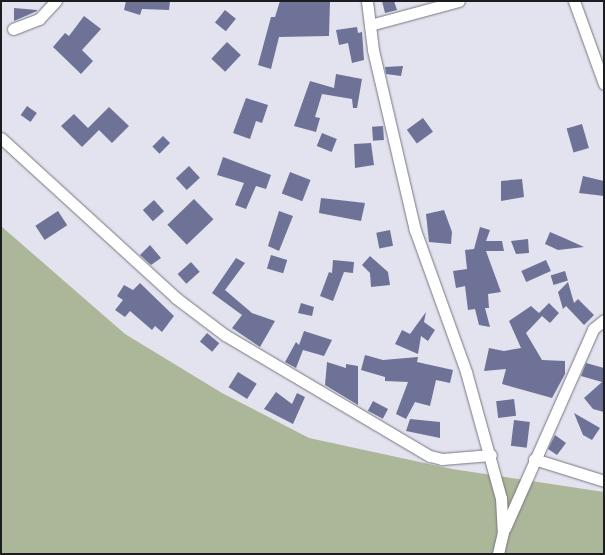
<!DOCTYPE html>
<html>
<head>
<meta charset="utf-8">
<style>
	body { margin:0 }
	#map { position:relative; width:605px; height:555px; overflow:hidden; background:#e2e3ee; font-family:"Sofia Sans Condensed",sans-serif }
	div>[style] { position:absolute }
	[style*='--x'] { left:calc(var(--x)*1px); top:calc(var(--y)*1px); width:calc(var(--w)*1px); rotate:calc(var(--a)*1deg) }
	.green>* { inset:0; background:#acb698 }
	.building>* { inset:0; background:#6e7297; transform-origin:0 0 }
	.roads { filter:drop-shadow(0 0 1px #757780) drop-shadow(0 0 1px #757780) }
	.minor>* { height:11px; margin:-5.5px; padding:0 5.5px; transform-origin:5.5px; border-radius:5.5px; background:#fff }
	span { translate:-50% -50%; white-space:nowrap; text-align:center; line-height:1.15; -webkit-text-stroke:4.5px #e2e3ee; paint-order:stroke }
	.frame { position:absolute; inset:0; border:2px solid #1b1c20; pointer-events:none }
</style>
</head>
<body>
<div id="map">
	<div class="green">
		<i style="clip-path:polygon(1px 226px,125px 334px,222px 393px,309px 438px,452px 469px,604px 492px,604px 554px,1px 554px)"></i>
	</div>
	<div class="building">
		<i style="clip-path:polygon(126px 1px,170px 1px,169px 10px,142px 9px,140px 15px,124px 10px)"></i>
		<i style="clip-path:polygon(280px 1px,330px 1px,329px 36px,279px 37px,271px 69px,258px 65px,271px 17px,275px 17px)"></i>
		<i style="clip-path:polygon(382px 1px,394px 1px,397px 10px,385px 13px)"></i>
		<i style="clip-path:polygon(14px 8px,37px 10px,37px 11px,14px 21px)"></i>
		<i style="left:225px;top:10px;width:14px;height:16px;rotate:39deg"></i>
		<i style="clip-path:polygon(84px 16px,101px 29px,82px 50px,93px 61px,81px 74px,53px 47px,65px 33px,69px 36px)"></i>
		<i style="clip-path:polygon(357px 27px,358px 33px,362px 32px,364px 60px,352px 63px,348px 43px,339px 45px,336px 30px)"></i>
		<i style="left:227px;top:42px;width:19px;height:23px;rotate:43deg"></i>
		<i style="clip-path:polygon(403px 66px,401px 76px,386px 74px,385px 67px)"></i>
		<i style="clip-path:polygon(336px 74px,362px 79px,357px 108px,353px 108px,352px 99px,322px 94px,315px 117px,320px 118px,316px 132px,294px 126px,310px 81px,334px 88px)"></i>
		<i style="clip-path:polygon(246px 98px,268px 105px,262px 123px,256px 121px,250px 139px,233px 133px)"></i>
		<i style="left:27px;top:106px;width:12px;height:11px;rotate:35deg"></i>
		<i style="clip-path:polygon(109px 107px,129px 126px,112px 143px,99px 130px,82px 147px,61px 126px,74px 114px,88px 128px)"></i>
		<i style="left:423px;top:118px;width:17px;height:20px;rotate:54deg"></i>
		<i style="left:582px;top:124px;width:25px;height:16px;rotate:74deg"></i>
		<i style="left:383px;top:126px;width:14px;height:11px;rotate:86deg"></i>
		<i style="left:322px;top:133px;width:16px;height:14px;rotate:22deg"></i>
		<i style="left:163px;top:136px;width:10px;height:15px;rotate:45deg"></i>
		<i style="clip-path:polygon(371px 143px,374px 165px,355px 168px,354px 144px)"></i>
		<i style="clip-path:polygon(223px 157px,271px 175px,266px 189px,256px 186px,246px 209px,235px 205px,244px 183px,217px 175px)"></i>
		<i style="left:189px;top:166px;width:16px;height:18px;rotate:47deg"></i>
		<i style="left:290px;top:172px;width:22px;height:23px;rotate:21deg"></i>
		<i style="clip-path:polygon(583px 176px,604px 181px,604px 196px,579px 193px)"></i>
		<i style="clip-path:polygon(522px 179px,524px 197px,501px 201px,501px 181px)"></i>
		<i style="clip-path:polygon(321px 198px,365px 203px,361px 221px,319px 213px)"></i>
		<i style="left:194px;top:199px;width:28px;height:37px;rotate:46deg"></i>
		<i style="left:154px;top:200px;width:15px;height:15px;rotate:48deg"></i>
		<i style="clip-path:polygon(444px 210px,452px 232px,451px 244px,429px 242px,426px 214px)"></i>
		<i style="left:58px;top:211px;width:17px;height:27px;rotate:57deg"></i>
		<i style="clip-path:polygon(279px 211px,293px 216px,279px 251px,268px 246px)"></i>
		<i style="clip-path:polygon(480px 227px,490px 230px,486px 241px,502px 241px,504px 251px,486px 251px,501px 292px,488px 294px,489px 308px,485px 308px,490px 327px,479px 325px,475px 309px,468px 310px,465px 286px,456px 288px,453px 271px,467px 269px,465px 250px,474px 249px)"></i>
		<i style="left:390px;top:230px;width:16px;height:14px;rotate:79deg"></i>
		<i style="clip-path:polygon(550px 232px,564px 238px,584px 247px,558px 250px,545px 244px)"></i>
		<i style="clip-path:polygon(528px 239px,529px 253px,516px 254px,511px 241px)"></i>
		<i style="clip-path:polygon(150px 245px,161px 258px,151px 265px,140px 255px)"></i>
		<i style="left:271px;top:255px;width:17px;height:14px;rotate:17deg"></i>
		<i style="clip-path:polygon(370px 256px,388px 272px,390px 285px,371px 287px,370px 273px,362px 265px)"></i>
		<i style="clip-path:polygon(236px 258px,245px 263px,225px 290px,252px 313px,275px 321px,260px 347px,232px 328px,242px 315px,212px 293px)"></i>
		<i style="clip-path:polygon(333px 260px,354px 262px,353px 273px,344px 272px,333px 301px,320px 296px,329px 272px,332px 273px)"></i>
		<i style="left:546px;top:260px;width:12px;height:27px;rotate:66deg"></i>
		<i style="left:191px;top:262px;width:13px;height:18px;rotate:48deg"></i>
		<i style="left:565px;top:271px;width:10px;height:15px;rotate:73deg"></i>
		<i style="clip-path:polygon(568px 282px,574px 303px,578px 299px,594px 315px,584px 325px,566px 306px,563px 309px,558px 292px)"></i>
		<i style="clip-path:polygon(140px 283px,174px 316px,162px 332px,155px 326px,152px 330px,130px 311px,125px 317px,115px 310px,123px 300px,117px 296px,124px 285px,133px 290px)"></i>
		<i style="clip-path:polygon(301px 303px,314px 307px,312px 316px,298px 313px)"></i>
		<i style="clip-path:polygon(549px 303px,559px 313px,550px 323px,542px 316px,526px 333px,542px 360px,565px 361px,565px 374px,552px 398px,502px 384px,506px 369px,484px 371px,489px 348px,504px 351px,521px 348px,509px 321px,531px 306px,539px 313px)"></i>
		<i style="clip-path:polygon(426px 312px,424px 322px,435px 330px,428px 341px,421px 336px,418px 354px,395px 344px,402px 330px,410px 334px)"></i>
		<i style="clip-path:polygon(304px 331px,332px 340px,324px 356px,303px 350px,296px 368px,285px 362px,296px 342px,299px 345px)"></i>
		<i style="left:207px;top:333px;width:16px;height:11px;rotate:40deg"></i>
		<i style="clip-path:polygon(365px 355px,383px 360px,418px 357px,417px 362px,453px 370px,450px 383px,436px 380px,430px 406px,415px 402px,406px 419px,396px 414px,408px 382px,385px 381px,385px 377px,361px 370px)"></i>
		<i style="clip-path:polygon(327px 362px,346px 368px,346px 364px,358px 366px,358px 405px,325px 385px)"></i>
		<i style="clip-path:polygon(586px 363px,604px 368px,604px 412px,593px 409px,584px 398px,602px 382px,581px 376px)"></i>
		<i style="left:238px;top:372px;width:22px;height:18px;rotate:32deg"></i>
		<i style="clip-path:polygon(276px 392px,292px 404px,297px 393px,305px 397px,293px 424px,264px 409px)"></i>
		<i style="left:514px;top:399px;width:17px;height:18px;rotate:83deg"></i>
		<i style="left:373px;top:401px;width:17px;height:11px;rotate:28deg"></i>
		<i style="clip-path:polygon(574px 413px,600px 428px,592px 440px,583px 435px)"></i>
		<i style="clip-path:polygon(410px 419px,440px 422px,440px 438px,406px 431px)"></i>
		<i style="left:514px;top:420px;width:16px;height:26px;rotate:7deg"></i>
		<i style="clip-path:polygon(555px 435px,566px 443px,557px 455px,548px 449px)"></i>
	</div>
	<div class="roads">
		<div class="minor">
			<i style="--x:367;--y:1;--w:49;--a:83"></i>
			<i style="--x:373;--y:50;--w:185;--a:76.9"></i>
			<i style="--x:415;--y:230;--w:151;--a:70.2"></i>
			<i style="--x:466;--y:372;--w:131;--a:74.5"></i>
			<i style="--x:501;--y:498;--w:34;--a:87"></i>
			<i style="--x:503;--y:532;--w:23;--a:103"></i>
			<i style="--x:574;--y:1;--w:88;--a:70.1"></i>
			<i style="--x:370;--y:25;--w:92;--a:-15.1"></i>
			<i style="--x:13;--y:29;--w:28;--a:-21"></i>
			<i style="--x:39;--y:19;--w:25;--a:-47"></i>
			<i style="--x:1;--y:138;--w:237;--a:42.4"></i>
			<i style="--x:176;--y:298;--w:61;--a:37.1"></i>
			<i style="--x:225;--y:335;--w:238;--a:30.6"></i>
			<i style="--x:430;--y:456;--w:12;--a:14"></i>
			<i style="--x:442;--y:459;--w:49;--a:-4.7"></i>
			<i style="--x:534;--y:459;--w:73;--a:17.4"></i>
			<i style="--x:505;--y:528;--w:218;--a:-66.1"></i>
			<i style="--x:593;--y:329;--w:14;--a:-39"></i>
		</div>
	</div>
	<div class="frame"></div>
</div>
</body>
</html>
